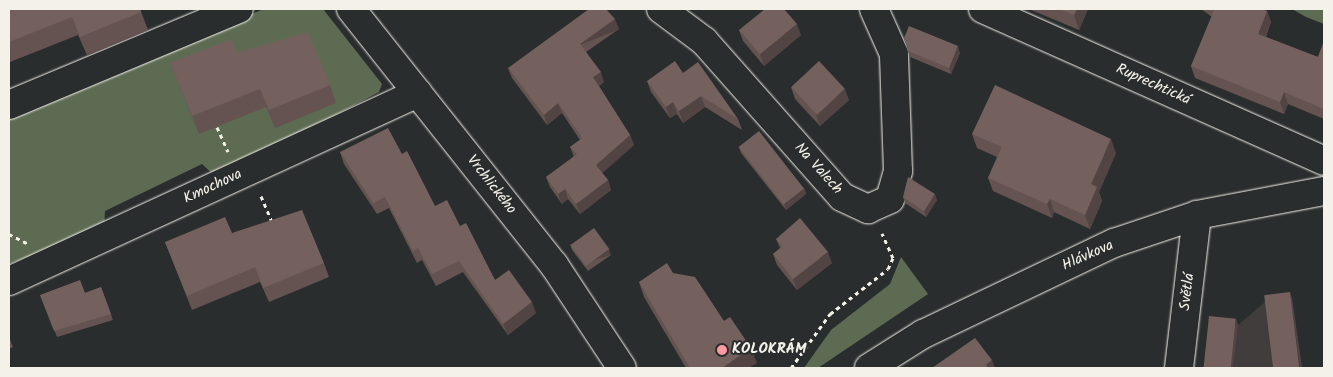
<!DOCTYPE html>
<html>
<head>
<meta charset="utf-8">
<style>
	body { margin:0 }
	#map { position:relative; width:1333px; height:377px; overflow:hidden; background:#2a2d2e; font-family:Kalam,sans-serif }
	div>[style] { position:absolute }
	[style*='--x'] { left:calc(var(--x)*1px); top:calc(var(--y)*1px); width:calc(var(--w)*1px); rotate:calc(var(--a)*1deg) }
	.built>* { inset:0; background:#403d3c }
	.green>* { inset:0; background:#5e6b53 }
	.path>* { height:3px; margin-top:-1.5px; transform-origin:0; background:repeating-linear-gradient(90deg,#f4f1e8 0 4px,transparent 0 8px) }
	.roads { filter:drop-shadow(0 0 1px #f4f1e8) drop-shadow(0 0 1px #f4f1e8) }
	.street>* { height:28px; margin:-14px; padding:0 14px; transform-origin:14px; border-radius:14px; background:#2a2d2e }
	.wall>* { inset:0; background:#645351 }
	.shaded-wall>* { inset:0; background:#514442; transform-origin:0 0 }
	.building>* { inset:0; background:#74615e; transform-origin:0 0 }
	.dots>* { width:14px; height:14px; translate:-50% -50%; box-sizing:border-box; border:2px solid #2a2d2e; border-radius:50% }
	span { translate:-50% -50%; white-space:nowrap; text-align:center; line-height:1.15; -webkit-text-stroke:4px #2a2d2e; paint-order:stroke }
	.street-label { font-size:15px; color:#f4f1e8 }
	.poi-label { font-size:15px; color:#f4f1e8; font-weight:700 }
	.left { translate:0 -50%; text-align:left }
	.frame { position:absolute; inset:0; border:10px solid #f4f1e8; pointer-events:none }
</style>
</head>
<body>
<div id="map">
	<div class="built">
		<i style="clip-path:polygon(1292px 298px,1302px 368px,1206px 368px,1238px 325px,1265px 302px)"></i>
	</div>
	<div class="green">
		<i style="clip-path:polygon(264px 9px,323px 9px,382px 84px,379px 92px,217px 178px,202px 164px,105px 211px,104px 229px,9px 264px,9px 112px)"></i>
		<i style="clip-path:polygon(1292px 9px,1324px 9px,1324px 24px,1306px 17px)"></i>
		<i style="clip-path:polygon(901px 257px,928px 294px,818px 368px,804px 368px,831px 330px,890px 284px)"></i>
	</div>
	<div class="path">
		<i style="--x:217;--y:127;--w:27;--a:66"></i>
		<i style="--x:261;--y:196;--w:28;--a:67"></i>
		<i style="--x:9;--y:234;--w:20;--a:27"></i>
		<i style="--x:791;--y:368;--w:67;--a:-54.2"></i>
		<i style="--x:830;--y:314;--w:73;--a:-37.8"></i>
		<i style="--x:888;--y:269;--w:12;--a:-66"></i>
		<i style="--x:893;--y:258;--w:27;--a:-114"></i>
	</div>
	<div class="roads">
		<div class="street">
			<i style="--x:351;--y:9;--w:327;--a:51.6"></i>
			<i style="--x:554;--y:265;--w:123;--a:56.6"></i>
			<i style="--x:661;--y:9;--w:54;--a:36.7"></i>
			<i style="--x:704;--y:41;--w:208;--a:48.5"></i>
			<i style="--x:842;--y:197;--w:29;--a:25"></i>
			<i style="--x:868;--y:209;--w:24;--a:-24"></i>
			<i style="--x:890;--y:199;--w:29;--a:-74"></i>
			<i style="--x:898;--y:171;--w:117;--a:-92"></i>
			<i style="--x:894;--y:54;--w:49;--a:-114"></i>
			<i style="--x:983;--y:9;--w:373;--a:24"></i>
			<i style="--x:9;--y:105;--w:249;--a:-22.7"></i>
			<i style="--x:9;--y:281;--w:450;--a:-24.7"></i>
			<i style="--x:869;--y:368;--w:64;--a:-32.2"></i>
			<i style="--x:923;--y:334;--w:212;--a:-25.5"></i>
			<i style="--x:1114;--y:243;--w:88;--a:-18.6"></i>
			<i style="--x:1197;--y:215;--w:129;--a:-10.7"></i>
			<i style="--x:1179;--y:368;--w:154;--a:-83.3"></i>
		</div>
	</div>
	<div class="wall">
		<i style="clip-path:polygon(9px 9px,140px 9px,148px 30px,87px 55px,78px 35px,10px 62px,9px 59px)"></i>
		<i style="clip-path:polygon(1029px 9px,1088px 9px,1079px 30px)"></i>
		<i style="clip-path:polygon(1201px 9px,1261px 9px,1267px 11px,1271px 22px,1266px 37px,1318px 57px,1324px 41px,1324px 119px,1288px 104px,1284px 114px,1195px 78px,1191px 66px,1212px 17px)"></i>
		<i style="clip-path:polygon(619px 29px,586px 52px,604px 82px,599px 86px,630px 135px,634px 145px,602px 173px,608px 180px,611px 190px,580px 214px,568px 199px,562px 204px,550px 187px,546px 177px,574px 157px,570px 147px,580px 140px,562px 113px,547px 125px,512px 78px,508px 68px)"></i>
		<i style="clip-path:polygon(739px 30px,801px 35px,764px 66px,743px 41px)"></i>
		<i style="clip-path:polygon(908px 51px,960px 53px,951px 74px,910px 57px)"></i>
		<i style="clip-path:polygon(237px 53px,330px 85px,336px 103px,275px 128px,266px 107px,199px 134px,170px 63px)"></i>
		<i style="clip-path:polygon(683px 73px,738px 119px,742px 130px,705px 107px,683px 123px,677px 114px,670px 118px,651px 92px,647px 81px)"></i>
		<i style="clip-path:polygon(791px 87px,849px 100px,820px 126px,795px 99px)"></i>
		<i style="clip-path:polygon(972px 134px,1116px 153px,1099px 192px,1102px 201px,1090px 229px,1054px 212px,1052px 218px,993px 191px,988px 178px,997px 157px,977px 148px)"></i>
		<i style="clip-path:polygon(739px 147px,804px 188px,806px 194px,786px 210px,741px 153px)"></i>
		<i style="clip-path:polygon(340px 152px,402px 154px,435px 206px,460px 226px,495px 280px,536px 313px,508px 335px,463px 272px,436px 286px,422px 260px,417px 263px,389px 208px,377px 214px,344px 164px)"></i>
		<i style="clip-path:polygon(903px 197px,937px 200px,926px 217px,905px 203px)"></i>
		<i style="clip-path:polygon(232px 233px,324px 263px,329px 277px,269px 302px,260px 282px,192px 310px,165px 242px)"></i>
		<i style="clip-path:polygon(776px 239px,832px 263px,797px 290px,777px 265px,773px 254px,780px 248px)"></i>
		<i style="clip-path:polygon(570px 244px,611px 255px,588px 271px,572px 250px)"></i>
		<i style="clip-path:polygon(673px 273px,724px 321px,757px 363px,748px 368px,686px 368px,644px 297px,639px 282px)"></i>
		<i style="clip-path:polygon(101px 287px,113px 320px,57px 337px,40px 295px,85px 293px)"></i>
		<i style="clip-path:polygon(9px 337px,13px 347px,9px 349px)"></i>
	</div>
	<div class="shaded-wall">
		<i style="clip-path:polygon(1077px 9px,1088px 9px,1079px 30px,1074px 15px)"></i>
		<i style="clip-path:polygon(1267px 11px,1271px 22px,1262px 45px,1258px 34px)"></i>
		<i style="left:615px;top:19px;width:11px;height:43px;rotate:68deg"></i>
		<i style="clip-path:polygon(797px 24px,801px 35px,764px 66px,760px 54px)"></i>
		<i style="clip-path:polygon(958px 46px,960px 53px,951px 74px,949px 68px)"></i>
		<i style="clip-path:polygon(601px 72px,604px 82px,597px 87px,593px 77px)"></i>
		<i style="clip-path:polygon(845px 89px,849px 100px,820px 126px,816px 115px)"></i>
		<i style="clip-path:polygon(1284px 92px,1288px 104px,1284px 114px,1280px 102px)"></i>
		<i style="clip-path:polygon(701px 96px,705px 107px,683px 123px,679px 111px)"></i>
		<i style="clip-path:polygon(673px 102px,677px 114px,670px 118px,666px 107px)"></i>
		<i style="clip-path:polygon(558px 103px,562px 113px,547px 125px,544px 115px)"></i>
		<i style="clip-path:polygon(630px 135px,634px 145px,600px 175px,596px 165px)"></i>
		<i style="clip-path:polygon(1111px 139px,1116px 153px,1099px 192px,1102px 201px,1090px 229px,1085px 215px,1091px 184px)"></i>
		<i style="clip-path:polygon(608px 180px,611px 190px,580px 214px,576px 204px)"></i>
		<i style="clip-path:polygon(804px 188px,806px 194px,786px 210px,784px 204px)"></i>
		<i style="clip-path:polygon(565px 189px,568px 199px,562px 204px,558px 194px)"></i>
		<i style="clip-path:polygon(935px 194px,937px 200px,926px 217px,924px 211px)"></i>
		<i style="clip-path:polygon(1050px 199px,1054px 212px,1052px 218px,1047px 204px)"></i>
		<i style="left:609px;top:249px;width:6px;height:28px;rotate:72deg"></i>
		<i style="clip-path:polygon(828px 252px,832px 263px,797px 290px,793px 279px)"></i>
		<i style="clip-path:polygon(1290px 292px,1292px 298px,1302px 368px,1300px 368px)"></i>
		<i style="clip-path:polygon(532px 302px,536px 313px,508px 335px,503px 324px)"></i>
		<i style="clip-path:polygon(1236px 319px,1238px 325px,1233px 368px,1230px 368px)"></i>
		<i style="clip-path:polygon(751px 348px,757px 363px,748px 368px,722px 368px)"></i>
		<i style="clip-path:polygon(992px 360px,995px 368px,987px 368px,986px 365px)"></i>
	</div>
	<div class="building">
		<i style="clip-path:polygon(9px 9px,140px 9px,141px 12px,80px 37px,72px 17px,9px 42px)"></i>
		<i style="clip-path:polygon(589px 9px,606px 9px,615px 19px,580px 44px,601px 72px,593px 77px,630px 135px,596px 165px,608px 180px,576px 204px,565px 189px,558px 194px,546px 177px,577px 154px,570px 147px,582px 138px,558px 103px,544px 115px,508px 68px)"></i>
		<i style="clip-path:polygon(765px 9px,784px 9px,797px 24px,760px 54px,739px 30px)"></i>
		<i style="clip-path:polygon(1059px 9px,1077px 9px,1074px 15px)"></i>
		<i style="clip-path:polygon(1212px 9px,1261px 9px,1267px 11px,1258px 34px,1318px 57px,1324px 41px,1324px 109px,1284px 92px,1280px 102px,1191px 66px,1214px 10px)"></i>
		<i style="clip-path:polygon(909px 26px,958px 46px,949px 68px,908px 51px,904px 38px)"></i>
		<i style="clip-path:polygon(308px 32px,330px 85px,269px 110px,260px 89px,192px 116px,170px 63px,231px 39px,237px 53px)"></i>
		<i style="clip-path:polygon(675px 61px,683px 73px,698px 62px,738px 119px,701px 96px,679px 111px,673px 102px,666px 107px,647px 81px)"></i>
		<i style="left:819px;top:61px;width:38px;height:38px;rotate:47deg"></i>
		<i style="clip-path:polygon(995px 85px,1111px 139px,1091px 184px,1097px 187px,1085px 215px,1050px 199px,1047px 204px,988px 178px,1002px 147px,972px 134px)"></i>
		<i style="clip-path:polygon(388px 128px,402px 154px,407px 151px,435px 206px,447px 200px,460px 226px,466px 223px,495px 280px,509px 270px,532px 302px,503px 324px,459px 261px,432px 274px,418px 248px,413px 251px,385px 197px,373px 203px,340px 152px)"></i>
		<i style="left:759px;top:131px;width:73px;height:26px;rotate:52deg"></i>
		<i style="clip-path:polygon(908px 177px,935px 194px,924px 211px,903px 197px)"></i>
		<i style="clip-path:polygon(302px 210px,324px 263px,263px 288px,255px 267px,187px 296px,165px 242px,225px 217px,232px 233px)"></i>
		<i style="clip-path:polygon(800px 218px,828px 252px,793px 279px,773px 254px,782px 247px,776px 239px)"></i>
		<i style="left:594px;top:228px;width:26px;height:29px;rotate:54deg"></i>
		<i style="clip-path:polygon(667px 263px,673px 273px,695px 277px,724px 321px,730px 317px,751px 348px,722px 368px,690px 368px,639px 282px)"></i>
		<i style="clip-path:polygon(80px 280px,85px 293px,101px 287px,111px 314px,54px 331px,40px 295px)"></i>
		<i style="left:1290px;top:292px;width:77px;height:26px;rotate:83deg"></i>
		<i style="left:1209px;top:316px;width:27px;height:52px;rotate:6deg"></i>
		<i style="clip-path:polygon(975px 338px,992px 360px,986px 365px,988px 368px,932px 368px)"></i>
	</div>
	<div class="dots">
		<i style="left:722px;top:350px;background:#ff9aa2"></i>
	</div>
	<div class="street-label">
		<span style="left:1153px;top:85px;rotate:24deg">Ruprechtická</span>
		<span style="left:818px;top:169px;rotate:48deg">Na Valech</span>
		<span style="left:491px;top:185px;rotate:52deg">Vrchlického</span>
		<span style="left:213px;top:187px;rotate:-25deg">Kmochova</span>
		<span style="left:1088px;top:256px;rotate:-24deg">Hlávkova</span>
		<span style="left:1188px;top:292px;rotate:-83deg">Světlá</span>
	</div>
	<div class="poi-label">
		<span class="left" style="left:732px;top:350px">KOLOKRÁM</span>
	</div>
	<div class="frame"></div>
</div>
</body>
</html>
